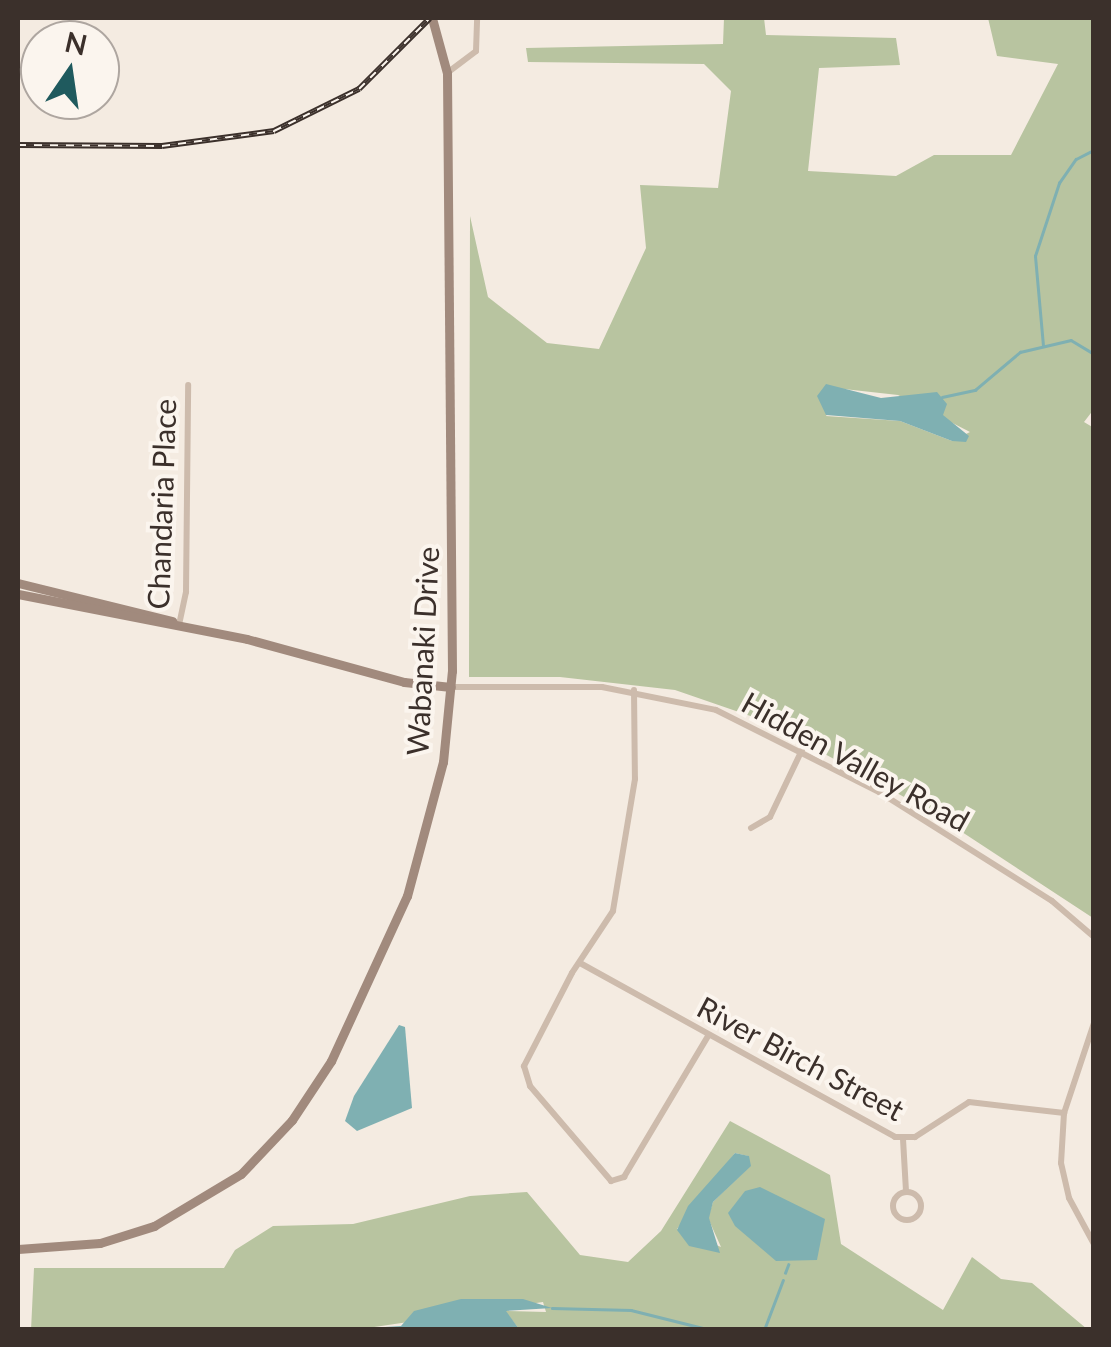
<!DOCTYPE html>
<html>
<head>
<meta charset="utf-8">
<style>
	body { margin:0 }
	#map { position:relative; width:1111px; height:1347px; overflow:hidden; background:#f4ebe1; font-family:Lato,sans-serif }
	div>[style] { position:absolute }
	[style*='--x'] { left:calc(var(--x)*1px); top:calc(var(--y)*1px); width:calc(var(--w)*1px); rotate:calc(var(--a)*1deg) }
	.green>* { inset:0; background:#b8c4a0 }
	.water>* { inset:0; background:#7fb0b2 }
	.stream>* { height:2.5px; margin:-1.25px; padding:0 1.25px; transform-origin:1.25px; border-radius:1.25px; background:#7fb0b2 }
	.street>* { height:6px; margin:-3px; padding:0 3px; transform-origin:3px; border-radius:3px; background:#cdbbac }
	.street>.ring { margin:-3px; padding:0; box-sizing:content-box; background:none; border:6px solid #cdbbac; border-radius:50% }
	.secondary>* { height:9px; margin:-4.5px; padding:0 4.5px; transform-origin:4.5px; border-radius:4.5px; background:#a18a7d }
	.rail>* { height:6px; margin-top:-3px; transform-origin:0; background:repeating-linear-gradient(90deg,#fbf5ee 0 8px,#3b302b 0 16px); box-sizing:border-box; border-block:2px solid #3b302b }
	span { translate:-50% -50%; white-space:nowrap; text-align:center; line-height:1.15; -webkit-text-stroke:8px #fbf5ee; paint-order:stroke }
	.street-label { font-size:30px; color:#3b302b }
	.frame { position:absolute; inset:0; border:20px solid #3b302b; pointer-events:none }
	.north { position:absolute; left:20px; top:20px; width:100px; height:100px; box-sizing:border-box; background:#fbf5ee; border:2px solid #aea6a0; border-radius:50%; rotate:13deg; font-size:28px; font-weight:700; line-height:40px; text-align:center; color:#3b302b }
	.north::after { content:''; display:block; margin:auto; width:35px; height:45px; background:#1f5a5e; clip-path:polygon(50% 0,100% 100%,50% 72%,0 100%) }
</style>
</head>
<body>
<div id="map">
	<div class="green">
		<i style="clip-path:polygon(evenodd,724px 18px,764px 18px,766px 35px,896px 38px,900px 65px,819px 68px,808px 171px,896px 176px,934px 155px,1011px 155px,1058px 64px,997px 56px,988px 18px,1093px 18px,1094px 409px,1084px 422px,1094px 428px,1093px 918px,930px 811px,762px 720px,675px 690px,560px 677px,469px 677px,470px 216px,488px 297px,547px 343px,599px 349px,646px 248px,640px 185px,718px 188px,731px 91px,704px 64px,528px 62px,526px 48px,723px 44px,724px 18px,844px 389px,898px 395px,970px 432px,952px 441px,900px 421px,826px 416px,844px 389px)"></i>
		<i style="clip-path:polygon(evenodd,730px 1121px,830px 1175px,841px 1244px,943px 1310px,972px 1257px,1001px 1279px,1032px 1283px,1087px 1329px,519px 1329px,505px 1311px,546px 1312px,543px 1302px,354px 1330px,31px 1330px,34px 1268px,224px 1268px,235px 1250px,273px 1226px,353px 1224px,470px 1196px,527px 1192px,580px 1255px,628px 1262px,661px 1231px,730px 1121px,735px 1153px,748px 1156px,750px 1166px,713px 1202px,708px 1218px,721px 1247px,677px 1229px,735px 1153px)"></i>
	</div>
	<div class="water">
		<i style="clip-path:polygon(826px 384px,881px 398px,937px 392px,947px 404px,943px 415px,969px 436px,966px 442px,952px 441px,900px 421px,826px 415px,817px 396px)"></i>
		<i style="clip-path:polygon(399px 1025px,405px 1027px,412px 1108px,357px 1131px,345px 1121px,354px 1096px)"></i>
		<i style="clip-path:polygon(735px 1153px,749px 1156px,751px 1166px,713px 1202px,709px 1218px,720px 1253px,689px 1246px,677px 1230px,688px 1206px)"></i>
		<i style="clip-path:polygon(760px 1187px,825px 1219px,817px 1260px,776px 1261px,735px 1226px,728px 1213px,745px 1191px)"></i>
		<i style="clip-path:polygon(461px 1299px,523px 1299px,552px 1308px,506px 1311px,519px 1329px,354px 1329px,401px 1326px,414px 1311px)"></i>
	</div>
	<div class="stream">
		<i style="--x:1043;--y:346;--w:90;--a:-95.1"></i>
		<i style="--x:1035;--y:256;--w:77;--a:-71.8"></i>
		<i style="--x:1059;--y:183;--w:29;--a:-55"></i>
		<i style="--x:1076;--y:159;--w:20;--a:-27"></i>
		<i style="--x:942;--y:397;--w:34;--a:-12"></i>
		<i style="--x:975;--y:390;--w:59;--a:-40.2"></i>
		<i style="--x:1020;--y:352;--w:52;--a:-13.2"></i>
		<i style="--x:1071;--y:340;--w:27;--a:31"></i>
		<i style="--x:785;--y:1273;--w:9;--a:-69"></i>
		<i style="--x:552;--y:1308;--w:79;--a:1.5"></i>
		<i style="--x:631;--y:1310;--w:82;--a:14"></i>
		<i style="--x:764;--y:1330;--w:53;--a:-69.2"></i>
	</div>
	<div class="street">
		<i style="--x:447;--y:73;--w:36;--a:-37"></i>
		<i style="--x:476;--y:51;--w:33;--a:-88"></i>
		<i style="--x:179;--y:625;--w:34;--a:-78"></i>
		<i style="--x:186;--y:592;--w:207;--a:-89.4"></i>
		<i style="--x:451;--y:687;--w:151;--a:0"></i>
		<i style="--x:602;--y:687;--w:116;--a:11.4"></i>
		<i style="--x:716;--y:710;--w:182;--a:26.7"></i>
		<i style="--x:879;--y:792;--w:204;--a:32.2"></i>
		<i style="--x:1052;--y:901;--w:55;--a:40.6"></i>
		<i style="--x:634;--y:690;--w:89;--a:89.4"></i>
		<i style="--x:635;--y:779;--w:134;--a:99.5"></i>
		<i style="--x:613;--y:911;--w:74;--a:123.5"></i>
		<i style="--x:572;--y:973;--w:105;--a:117.3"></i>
		<i style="--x:524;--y:1066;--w:21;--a:73"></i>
		<i style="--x:530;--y:1086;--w:125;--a:49.5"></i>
		<i style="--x:611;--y:1181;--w:14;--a:-17"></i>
		<i style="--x:624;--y:1177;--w:164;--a:-59.2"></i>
		<i style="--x:751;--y:828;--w:22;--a:-30"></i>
		<i style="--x:770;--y:817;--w:74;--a:-64.5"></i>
		<i style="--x:580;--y:963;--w:360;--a:28.9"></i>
		<i style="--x:895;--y:1137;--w:20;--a:0"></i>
		<i style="--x:915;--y:1137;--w:64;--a:-32.9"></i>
		<i style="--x:969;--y:1102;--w:96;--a:6.6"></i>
		<i style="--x:1094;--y:1023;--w:95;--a:108.4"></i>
		<i style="--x:1064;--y:1113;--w:50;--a:93.4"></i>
		<i style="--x:1061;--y:1163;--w:36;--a:77"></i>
		<i style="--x:1069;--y:1198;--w:52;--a:61.5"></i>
		<i style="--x:903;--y:1139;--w:52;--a:86.7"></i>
		<i class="ring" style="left:893px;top:1192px;width:22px;height:22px"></i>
	</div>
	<div class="secondary">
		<i style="--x:18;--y:583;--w:159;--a:13.9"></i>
		<i style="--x:18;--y:594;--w:233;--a:11.1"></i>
		<i style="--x:247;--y:639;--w:163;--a:15.3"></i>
		<i style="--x:404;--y:682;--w:47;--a:6.1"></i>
		<i style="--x:18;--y:1249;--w:82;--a:-4.2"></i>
		<i style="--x:100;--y:1243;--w:57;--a:-17.5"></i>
		<i style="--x:154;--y:1226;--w:101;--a:-30.9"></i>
		<i style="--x:241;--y:1174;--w:74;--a:-46.6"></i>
		<i style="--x:292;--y:1120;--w:71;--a:-56.5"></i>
		<i style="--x:331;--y:1061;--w:182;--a:-65.3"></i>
		<i style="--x:407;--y:896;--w:139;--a:-75"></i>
		<i style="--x:443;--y:762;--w:91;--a:-84.4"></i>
		<i style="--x:452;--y:671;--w:598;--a:-90.48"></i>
		<i style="--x:447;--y:73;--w:57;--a:-105.3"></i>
	</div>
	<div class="rail">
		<i style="--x:18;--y:145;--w:144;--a:0.4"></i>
		<i style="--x:162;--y:146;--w:113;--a:-7.6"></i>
		<i style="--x:274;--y:131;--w:95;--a:-26.3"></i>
		<i style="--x:359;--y:89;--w:100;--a:-45"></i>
	</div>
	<div class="street-label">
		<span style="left:161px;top:504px;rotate:-88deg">Chandaria Place</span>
		<span style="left:422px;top:651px;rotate:-87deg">Wabanaki Drive</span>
		<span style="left:856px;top:761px;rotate:29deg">Hidden Valley Road</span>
		<span style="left:801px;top:1058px;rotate:28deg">River Birch Street</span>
	</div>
	<div class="frame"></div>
	<div class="north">N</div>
</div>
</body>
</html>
